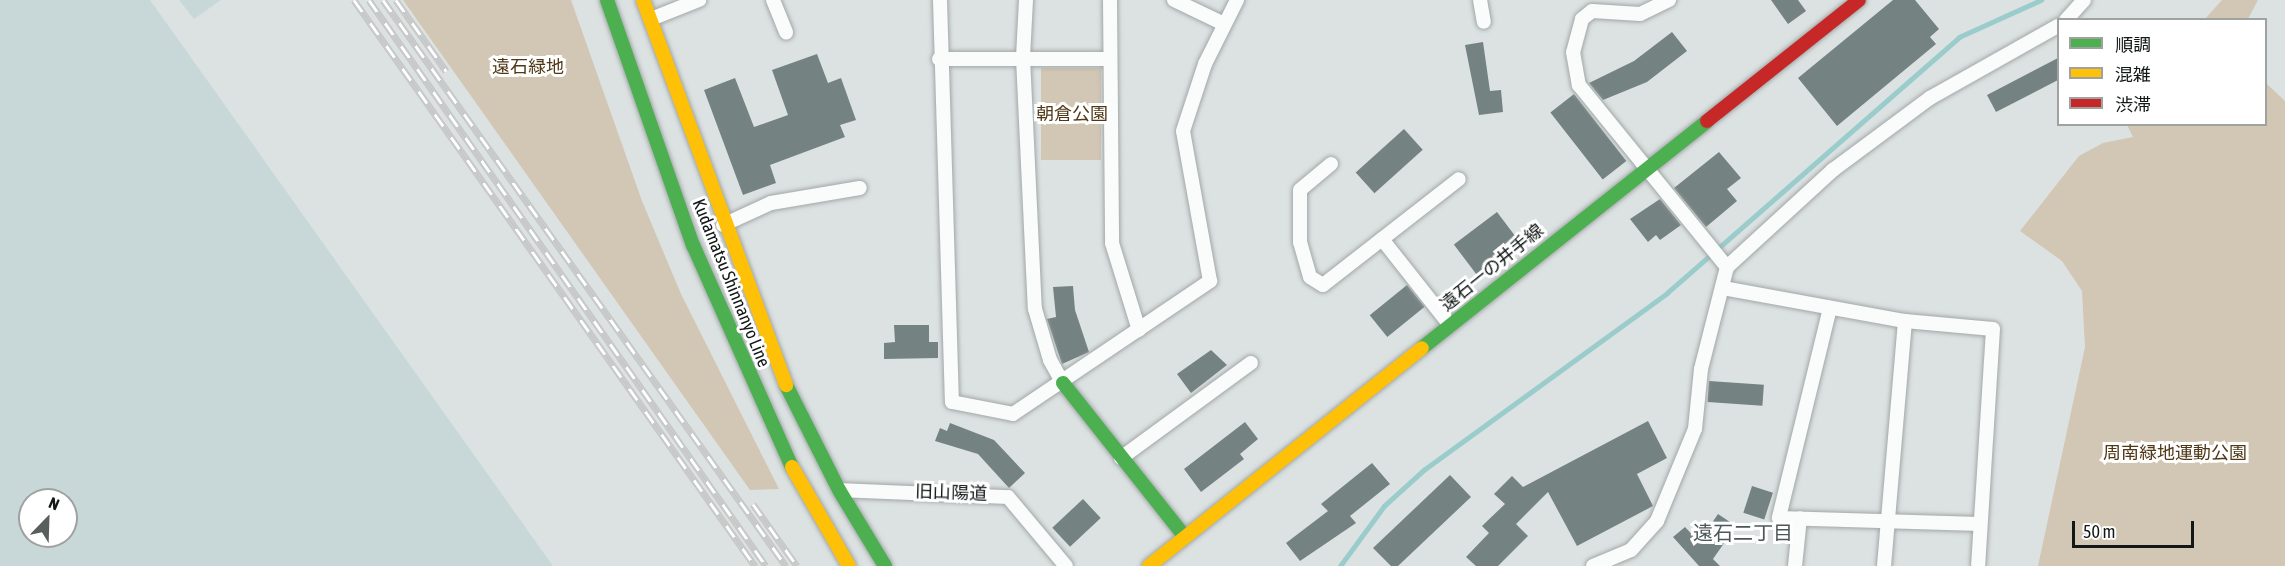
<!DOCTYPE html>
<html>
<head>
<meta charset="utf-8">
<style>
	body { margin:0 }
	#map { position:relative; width:2285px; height:566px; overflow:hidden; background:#dce2e2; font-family:"Asap Condensed","Noto Sans JP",sans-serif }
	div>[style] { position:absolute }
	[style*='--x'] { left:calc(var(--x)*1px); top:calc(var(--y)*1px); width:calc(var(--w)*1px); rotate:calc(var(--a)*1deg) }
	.built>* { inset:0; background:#c8d8d8 }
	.green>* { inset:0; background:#d2c6b4; transform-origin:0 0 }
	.stream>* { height:4.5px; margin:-2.25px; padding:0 2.25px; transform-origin:2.25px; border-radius:2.25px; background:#9acccc }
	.building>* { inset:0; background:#758282; transform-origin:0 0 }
	.roads { filter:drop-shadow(0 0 2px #a2a7a7) drop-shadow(0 0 2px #a2a7a7) }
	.street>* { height:14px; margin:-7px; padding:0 7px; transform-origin:7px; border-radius:7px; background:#fafbfb }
	.fast>* { height:14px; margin:-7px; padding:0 7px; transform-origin:7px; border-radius:7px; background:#4caf50 }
	.slow>* { height:14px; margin:-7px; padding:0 7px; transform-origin:7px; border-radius:7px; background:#ffc107 }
	.jam>* { height:14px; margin:-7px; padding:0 7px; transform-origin:7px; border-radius:7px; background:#c62828 }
	.rail>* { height:7px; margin-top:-3.5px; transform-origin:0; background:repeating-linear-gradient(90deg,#fff 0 14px,#c7c9c9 0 28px); box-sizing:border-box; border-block:2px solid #c7c9c9 }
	span { translate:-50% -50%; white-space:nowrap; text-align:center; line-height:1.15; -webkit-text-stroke:6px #fff; paint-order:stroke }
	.park-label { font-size:18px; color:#503816 }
	.street-label { font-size:18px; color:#121717 }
	.neighbourhood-label { font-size:20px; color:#4c5858 }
	.legend { position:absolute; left:2057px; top:18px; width:210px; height:108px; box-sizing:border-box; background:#fff; border:2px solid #a0a2a2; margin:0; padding:8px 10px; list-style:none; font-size:18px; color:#121717 }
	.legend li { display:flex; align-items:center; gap:12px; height:30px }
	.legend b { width:30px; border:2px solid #a0a2a2 }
	.north { position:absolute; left:18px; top:488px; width:60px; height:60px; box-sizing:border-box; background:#fff; border:2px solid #a0a2a2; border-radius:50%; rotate:23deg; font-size:16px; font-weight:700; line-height:24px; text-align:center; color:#121717 }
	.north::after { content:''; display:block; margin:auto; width:21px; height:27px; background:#595e5e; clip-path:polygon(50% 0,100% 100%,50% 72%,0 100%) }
	.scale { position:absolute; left:2072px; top:521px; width:122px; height:27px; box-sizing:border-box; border:3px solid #121717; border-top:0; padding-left:8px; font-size:18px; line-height:21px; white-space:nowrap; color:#121717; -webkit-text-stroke:4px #fff; paint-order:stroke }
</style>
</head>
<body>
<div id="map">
	<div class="built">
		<i style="clip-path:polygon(evenodd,0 0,150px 0,553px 566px,0 566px,0 0,30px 500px,66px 500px,66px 536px,30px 536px,30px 500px)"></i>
		<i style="clip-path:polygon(179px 0,221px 0,194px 19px)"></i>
	</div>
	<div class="green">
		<i style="clip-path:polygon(403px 0,571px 0,642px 201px,681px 294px,779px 489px,750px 490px)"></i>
		<i style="clip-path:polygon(2222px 0,2258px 0,2248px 19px,2205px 19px)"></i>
		<i style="left:1041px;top:68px;width:60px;height:92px"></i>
		<i style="clip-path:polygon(2266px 83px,2285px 101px,2285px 566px,2038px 566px,2085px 347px,2082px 291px,2062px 261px,2020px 231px,2079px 156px,2103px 143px,2133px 137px,2127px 125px,2266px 124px)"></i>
	</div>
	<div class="stream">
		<i style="--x:1340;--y:566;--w:74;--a:-53.7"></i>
		<i style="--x:1384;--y:506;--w:55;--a:-42.1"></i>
		<i style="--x:1425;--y:469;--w:299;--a:-36"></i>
		<i style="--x:1667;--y:293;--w:388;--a:-41.2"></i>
		<i style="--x:1959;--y:37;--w:90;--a:-24.3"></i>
	</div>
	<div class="building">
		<i style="clip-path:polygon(1771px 0,1798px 0,1806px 11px,1788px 24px)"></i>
		<i style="clip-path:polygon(1893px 0,1915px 0,1939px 29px,1930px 37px,1936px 44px,1837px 126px,1798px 78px)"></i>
		<i style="clip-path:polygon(1672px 32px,1687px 51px,1647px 82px,1603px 100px,1589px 83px,1634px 61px)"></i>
		<i style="clip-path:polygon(1483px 42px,1490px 91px,1501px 90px,1503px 112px,1479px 115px,1465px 45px)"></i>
		<i style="clip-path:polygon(817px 54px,828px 83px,841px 78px,856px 120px,840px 125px,845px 137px,770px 165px,776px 183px,743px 195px,704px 90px,735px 78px,754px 127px,788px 115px,772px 70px)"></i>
		<i style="clip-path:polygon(2058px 58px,2058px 80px,1996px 112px,1987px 95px)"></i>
		<i style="left:1574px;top:94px;width:85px;height:30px;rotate:52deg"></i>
		<i style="left:1404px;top:129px;width:28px;height:65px;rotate:48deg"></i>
		<i style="clip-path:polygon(1719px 152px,1741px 178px,1727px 189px,1737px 201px,1706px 227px,1674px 188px)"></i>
		<i style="clip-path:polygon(1660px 199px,1681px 225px,1660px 240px,1656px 235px,1648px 242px,1630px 219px)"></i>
		<i style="left:1497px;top:212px;width:43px;height:54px;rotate:53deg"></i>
		<i style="left:1407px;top:285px;width:28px;height:48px;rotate:51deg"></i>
		<i style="clip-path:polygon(1073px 286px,1075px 310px,1089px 352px,1062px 364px,1047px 319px,1056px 317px,1053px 287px)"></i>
		<i style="clip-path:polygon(894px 325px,929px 325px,929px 342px,938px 342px,938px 358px,884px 359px,884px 343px,895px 342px)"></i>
		<i style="clip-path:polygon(1211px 350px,1227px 365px,1191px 393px,1177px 374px)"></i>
		<i style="left:1709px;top:381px;width:55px;height:21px;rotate:4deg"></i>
		<i style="clip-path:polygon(1648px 421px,1667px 458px,1637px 474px,1653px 506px,1577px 546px,1548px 492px,1516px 524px,1528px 536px,1498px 566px,1476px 566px,1466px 557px,1489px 533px,1482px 526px,1505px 504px,1494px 494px,1512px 476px,1523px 487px)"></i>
		<i style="clip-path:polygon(1245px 422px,1258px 439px,1240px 454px,1244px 459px,1201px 492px,1184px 469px)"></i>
		<i style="clip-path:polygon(950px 423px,994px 440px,1025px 473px,1009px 488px,978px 454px,935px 441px,940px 428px,947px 431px)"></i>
		<i style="clip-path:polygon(1372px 463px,1390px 484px,1350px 516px,1356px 523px,1300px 561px,1286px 543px,1328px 511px,1321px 504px)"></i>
		<i style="clip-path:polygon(1450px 475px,1471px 497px,1398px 566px,1391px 566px,1373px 548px)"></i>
		<i style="left:1752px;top:486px;width:22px;height:28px;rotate:18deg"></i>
		<i style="left:1083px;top:499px;width:26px;height:42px;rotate:47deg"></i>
		<i style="clip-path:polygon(1718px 514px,1736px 526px,1713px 559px,1720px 566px,1699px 566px,1673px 537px,1685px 527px,1699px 542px)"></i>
	</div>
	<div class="roads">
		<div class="street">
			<i style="--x:773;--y:0;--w:35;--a:68"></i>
			<i style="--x:940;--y:0;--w:402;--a:88.3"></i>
			<i style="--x:952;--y:402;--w:62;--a:11.1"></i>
			<i style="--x:1013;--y:414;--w:238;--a:-34"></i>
			<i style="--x:1210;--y:281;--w:152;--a:-100.2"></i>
			<i style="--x:1183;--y:131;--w:71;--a:-71.8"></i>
			<i style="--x:1205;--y:64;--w:72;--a:-63.4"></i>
			<i style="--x:1026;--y:0;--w:58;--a:93"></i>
			<i style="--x:1023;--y:58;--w:251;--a:87.3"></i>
			<i style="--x:1035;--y:309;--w:53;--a:73.6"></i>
			<i style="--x:1050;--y:360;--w:26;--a:61"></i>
			<i style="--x:1110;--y:0;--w:243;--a:89.5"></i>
			<i style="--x:1112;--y:243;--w:91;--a:72.8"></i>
			<i style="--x:1174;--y:0;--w:53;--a:25.6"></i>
			<i style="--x:1480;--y:0;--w:22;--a:80"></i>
			<i style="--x:1669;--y:0;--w:32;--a:154"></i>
			<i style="--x:1640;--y:14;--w:48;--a:-176.4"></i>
			<i style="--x:1592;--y:11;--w:13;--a:141"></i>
			<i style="--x:1582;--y:19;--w:34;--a:105"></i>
			<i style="--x:1573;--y:52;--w:34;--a:80"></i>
			<i style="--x:1579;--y:85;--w:235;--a:50.9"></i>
			<i style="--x:651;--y:19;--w:52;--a:-21.6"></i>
			<i style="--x:2066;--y:20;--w:27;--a:-48"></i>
			<i style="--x:939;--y:59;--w:170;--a:0"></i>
			<i style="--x:1331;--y:164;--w:40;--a:140"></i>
			<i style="--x:1300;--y:190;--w:52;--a:90"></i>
			<i style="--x:1300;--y:242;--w:36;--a:74"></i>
			<i style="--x:1310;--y:277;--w:15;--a:32"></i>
			<i style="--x:1323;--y:285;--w:172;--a:-37.9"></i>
			<i style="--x:723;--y:225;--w:53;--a:-24.6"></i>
			<i style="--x:771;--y:203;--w:90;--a:-9.6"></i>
			<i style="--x:1382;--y:239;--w:110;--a:51.7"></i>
			<i style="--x:1723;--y:288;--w:185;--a:10.3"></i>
			<i style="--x:1905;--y:321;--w:88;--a:5.2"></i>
			<i style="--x:1993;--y:329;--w:237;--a:93.6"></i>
			<i style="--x:1830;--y:308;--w:216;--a:103.7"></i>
			<i style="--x:1779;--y:518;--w:201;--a:1.7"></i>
			<i style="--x:1121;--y:458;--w:161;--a:-36.2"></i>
			<i style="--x:839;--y:490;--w:169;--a:2.4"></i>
			<i style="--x:1008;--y:497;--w:90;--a:50"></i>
			<i style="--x:1593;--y:566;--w:41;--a:-22.8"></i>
			<i style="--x:1631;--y:550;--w:39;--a:-48"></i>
			<i style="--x:1657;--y:521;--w:100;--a:-67.6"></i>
			<i style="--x:1695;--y:429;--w:60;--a:-84.3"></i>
			<i style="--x:1701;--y:369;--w:105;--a:-75.7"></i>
			<i style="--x:1727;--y:267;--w:144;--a:-42.5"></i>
			<i style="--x:1833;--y:170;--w:121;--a:-36.6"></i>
			<i style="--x:1930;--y:98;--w:147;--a:-29.4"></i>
			<i style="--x:1795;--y:566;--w:48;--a:-84.1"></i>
			<i style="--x:1884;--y:566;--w:246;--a:-85.1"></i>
		</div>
		<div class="fast">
			<i style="--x:607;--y:0;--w:260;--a:70.7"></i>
			<i style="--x:693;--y:245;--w:243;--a:66"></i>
			<i style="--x:1422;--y:348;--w:364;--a:-38.5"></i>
			<i style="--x:1063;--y:383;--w:196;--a:51.6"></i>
			<i style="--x:786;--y:385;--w:118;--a:63.2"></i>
			<i style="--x:839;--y:490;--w:89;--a:58.8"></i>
		</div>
		<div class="slow">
			<i style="--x:643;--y:0;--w:411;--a:69.6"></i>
			<i style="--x:792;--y:467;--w:114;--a:60.1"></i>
			<i style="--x:1149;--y:566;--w:349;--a:-38.6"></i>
		</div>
		<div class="jam">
			<i style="--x:1707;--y:121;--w:194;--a:-38.5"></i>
		</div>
	</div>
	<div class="rail">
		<i style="--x:354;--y:0;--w:694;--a:54.68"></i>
		<i style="--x:369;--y:0;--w:691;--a:54.95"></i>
		<i style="--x:383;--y:0;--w:695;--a:54.55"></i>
		<i style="--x:396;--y:0;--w:87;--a:54.8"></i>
		<i style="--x:753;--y:504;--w:76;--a:54.6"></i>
	</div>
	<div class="park-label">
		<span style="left:528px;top:67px">遠石緑地</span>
		<span style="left:1072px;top:114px">朝倉公園</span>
		<span style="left:2175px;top:453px">周南緑地運動公園</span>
	</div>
	<div class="street-label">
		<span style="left:1492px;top:268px;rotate:-39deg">遠石一の井手線</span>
		<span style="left:731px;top:283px;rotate:68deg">Kudamatsu Shinnanyo Line</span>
		<span style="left:951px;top:493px;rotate:2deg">旧山陽道</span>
	</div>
	<div class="neighbourhood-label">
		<span style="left:1743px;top:532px">遠石二丁目</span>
	</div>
	<ul class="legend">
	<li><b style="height:8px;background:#4caf50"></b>順調</li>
	<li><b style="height:8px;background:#ffc107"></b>混雑</li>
	<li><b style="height:8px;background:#c62828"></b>渋滞</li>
	</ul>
	<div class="north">N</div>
	<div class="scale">50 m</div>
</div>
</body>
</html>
